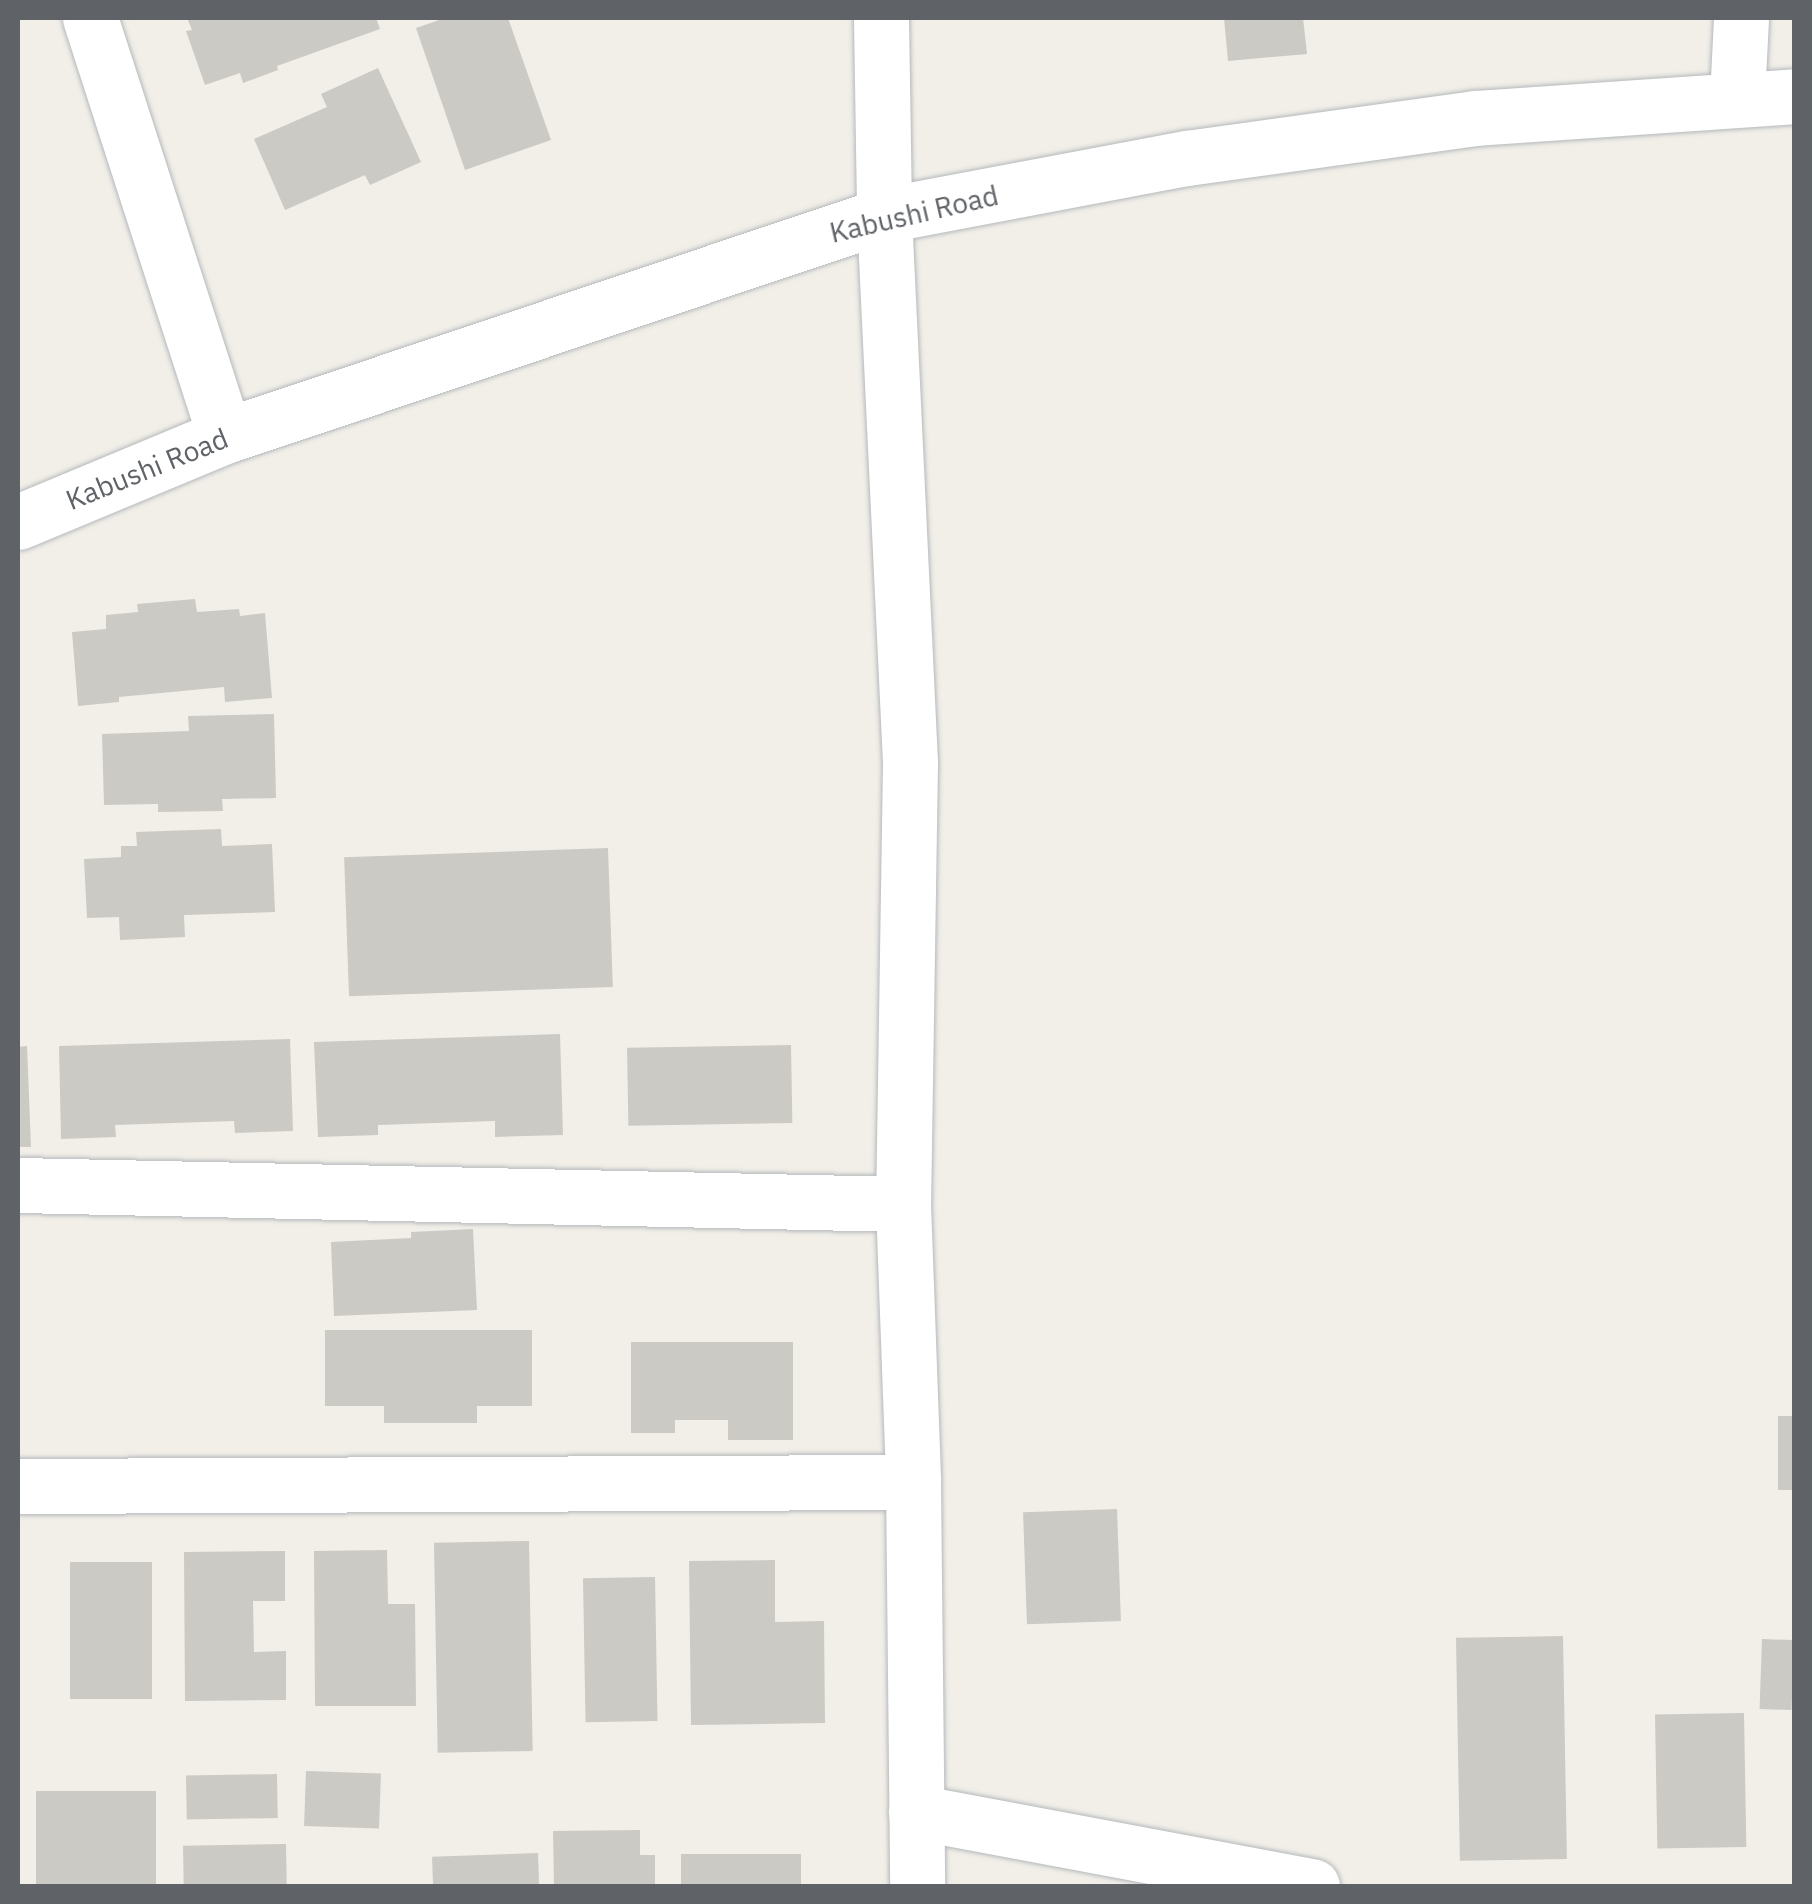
<!DOCTYPE html>
<html>
<head>
<meta charset="utf-8">
<style>
	body { margin:0 }
	#map { position:relative; width:1812px; height:1904px; overflow:hidden; background:#f1efe8; font-family:"IBM Plex Sans",sans-serif }
	div>[style] { position:absolute }
	[style*='--x'] { left:calc(var(--x)*1px); top:calc(var(--y)*1px); width:calc(var(--w)*1px); rotate:calc(var(--a)*1deg) }
	.building>* { inset:0; background:#cccac5; transform-origin:0 0 }
	.roads { filter:drop-shadow(0 0 2px #b5b8bc) drop-shadow(0 0 2px #b5b8bc) }
	.street>* { height:55px; margin:-27.5px; padding:0 27.5px; transform-origin:27.5px; border-radius:27.5px; background:#fff }
	.secondary>* { height:55px; margin:-27.5px; padding:0 27.5px; transform-origin:27.5px; border-radius:27.5px; background:#fff }
	span { translate:-50% -50%; white-space:nowrap; text-align:center; line-height:1.15; -webkit-text-stroke:8px #fff; paint-order:stroke }
	.street-label { font-size:28px; color:#5f6368 }
	.frame { position:absolute; inset:0; border:20px solid #5f6368; pointer-events:none }
</style>
</head>
<body>
<div id="map">
	<div class="building">
		<i style="clip-path:polygon(187px 18px,376px 18px,380px 29px,277px 66px,278px 70px,243px 83px,240px 73px,205px 85px,186px 31px,192px 30px)"></i>
		<i style="clip-path:polygon(445px 18px,508px 18px,551px 140px,465px 170px,416px 28px)"></i>
		<i style="clip-path:polygon(1224px 18px,1303px 18px,1307px 54px,1228px 61px)"></i>
		<i style="clip-path:polygon(378px 68px,421px 162px,370px 185px,365px 175px,285px 210px,254px 139px,327px 107px,321px 94px)"></i>
		<i style="clip-path:polygon(195px 599px,197px 612px,239px 609px,240px 616px,265px 613px,272px 698px,225px 702px,224px 687px,119px 697px,119px 702px,78px 706px,72px 632px,106px 629px,106px 615px,138px 612px,137px 604px)"></i>
		<i style="clip-path:polygon(274px 714px,276px 798px,222px 799px,223px 811px,158px 812px,158px 804px,104px 805px,102px 734px,189px 731px,188px 716px)"></i>
		<i style="clip-path:polygon(221px 829px,222px 846px,272px 844px,275px 912px,184px 915px,185px 937px,120px 940px,119px 917px,87px 918px,84px 859px,121px 857px,121px 846px,137px 846px,136px 832px)"></i>
		<i style="left:608px;top:848px;width:139px;height:264px;rotate:88deg"></i>
		<i style="clip-path:polygon(560px 1034px,563px 1135px,495px 1137px,495px 1121px,378px 1125px,378px 1135px,318px 1137px,314px 1042px)"></i>
		<i style="clip-path:polygon(290px 1039px,293px 1131px,235px 1133px,234px 1121px,115px 1125px,116px 1137px,61px 1139px,59px 1046px)"></i>
		<i style="left:791px;top:1045px;width:78px;height:164px;rotate:89deg"></i>
		<i style="clip-path:polygon(27px 1046px,31px 1147px,18px 1147px,18px 1047px)"></i>
		<i style="clip-path:polygon(473px 1229px,477px 1310px,334px 1316px,331px 1242px,411px 1238px,411px 1232px)"></i>
		<i style="clip-path:polygon(325px 1330px,532px 1330px,532px 1406px,477px 1406px,477px 1423px,384px 1423px,384px 1406px,325px 1406px)"></i>
		<i style="clip-path:polygon(631px 1342px,793px 1342px,793px 1440px,728px 1440px,728px 1420px,675px 1420px,675px 1433px,631px 1433px)"></i>
		<i style="left:1778px;top:1416px;width:16px;height:74px"></i>
		<i style="left:1117px;top:1509px;width:112px;height:94px;rotate:88deg"></i>
		<i style="left:529px;top:1541px;width:210px;height:95px;rotate:89deg"></i>
		<i style="clip-path:polygon(387px 1550px,388px 1604px,415px 1604px,416px 1706px,315px 1706px,314px 1551px)"></i>
		<i style="clip-path:polygon(285px 1551px,285px 1601px,253px 1601px,254px 1652px,286px 1651px,286px 1700px,185px 1701px,184px 1552px)"></i>
		<i style="clip-path:polygon(775px 1560px,775px 1622px,824px 1621px,825px 1723px,691px 1725px,689px 1561px)"></i>
		<i style="left:152px;top:1562px;width:137px;height:82px;rotate:90deg"></i>
		<i style="left:655px;top:1577px;width:144px;height:72px;rotate:89deg"></i>
		<i style="left:1563px;top:1636px;width:223px;height:107px;rotate:89deg"></i>
		<i style="left:1762px;top:1639px;width:32px;height:70px;rotate:2deg"></i>
		<i style="left:1744px;top:1713px;width:134px;height:89px;rotate:89deg"></i>
		<i style="left:306px;top:1771px;width:75px;height:55px;rotate:2deg"></i>
		<i style="left:277px;top:1774px;width:44px;height:91px;rotate:89deg"></i>
		<i style="left:36px;top:1791px;width:120px;height:95px"></i>
		<i style="clip-path:polygon(640px 1830px,640px 1855px,655px 1855px,655px 1886px,554px 1886px,553px 1831px)"></i>
		<i style="left:286px;top:1844px;width:42px;height:103px;rotate:89deg"></i>
		<i style="left:538px;top:1853px;width:33px;height:106px;rotate:88deg"></i>
		<i style="left:801px;top:1854px;width:32px;height:120px;rotate:90deg"></i>
	</div>
	<div class="roads">
		<div class="street">
			<i style="--x:90;--y:18;--w:439;--a:72.1"></i>
			<i style="--x:881;--y:18;--w:197;--a:89.1"></i>
			<i style="--x:884;--y:215;--w:549;--a:87.28"></i>
			<i style="--x:910;--y:763;--w:441;--a:90.9"></i>
			<i style="--x:903;--y:1204;--w:278;--a:87.9"></i>
			<i style="--x:913;--y:1482;--w:404;--a:89.4"></i>
			<i style="--x:1737;--y:98;--w:80;--a:-87.1"></i>
			<i style="--x:18;--y:1185;--w:885;--a:1.23"></i>
			<i style="--x:18;--y:1486;--w:895;--a:-0.26"></i>
			<i style="--x:916;--y:1812;--w:403;--a:10.6"></i>
		</div>
		<div class="secondary">
			<i style="--x:18;--y:522;--w:224;--a:-22.6"></i>
			<i style="--x:225;--y:436;--w:695;--a:-18.54"></i>
			<i style="--x:884;--y:215;--w:308;--a:-10.7"></i>
			<i style="--x:1187;--y:158;--w:291;--a:-7.9"></i>
			<i style="--x:1475;--y:118;--w:320;--a:-3.9"></i>
		</div>
	</div>
	<div class="street-label">
		<span style="left:914px;top:214px;rotate:-13deg">Kabushi Road</span>
		<span style="left:147px;top:469px;rotate:-22deg">Kabushi Road</span>
	</div>
	<div class="frame"></div>
</div>
</body>
</html>
